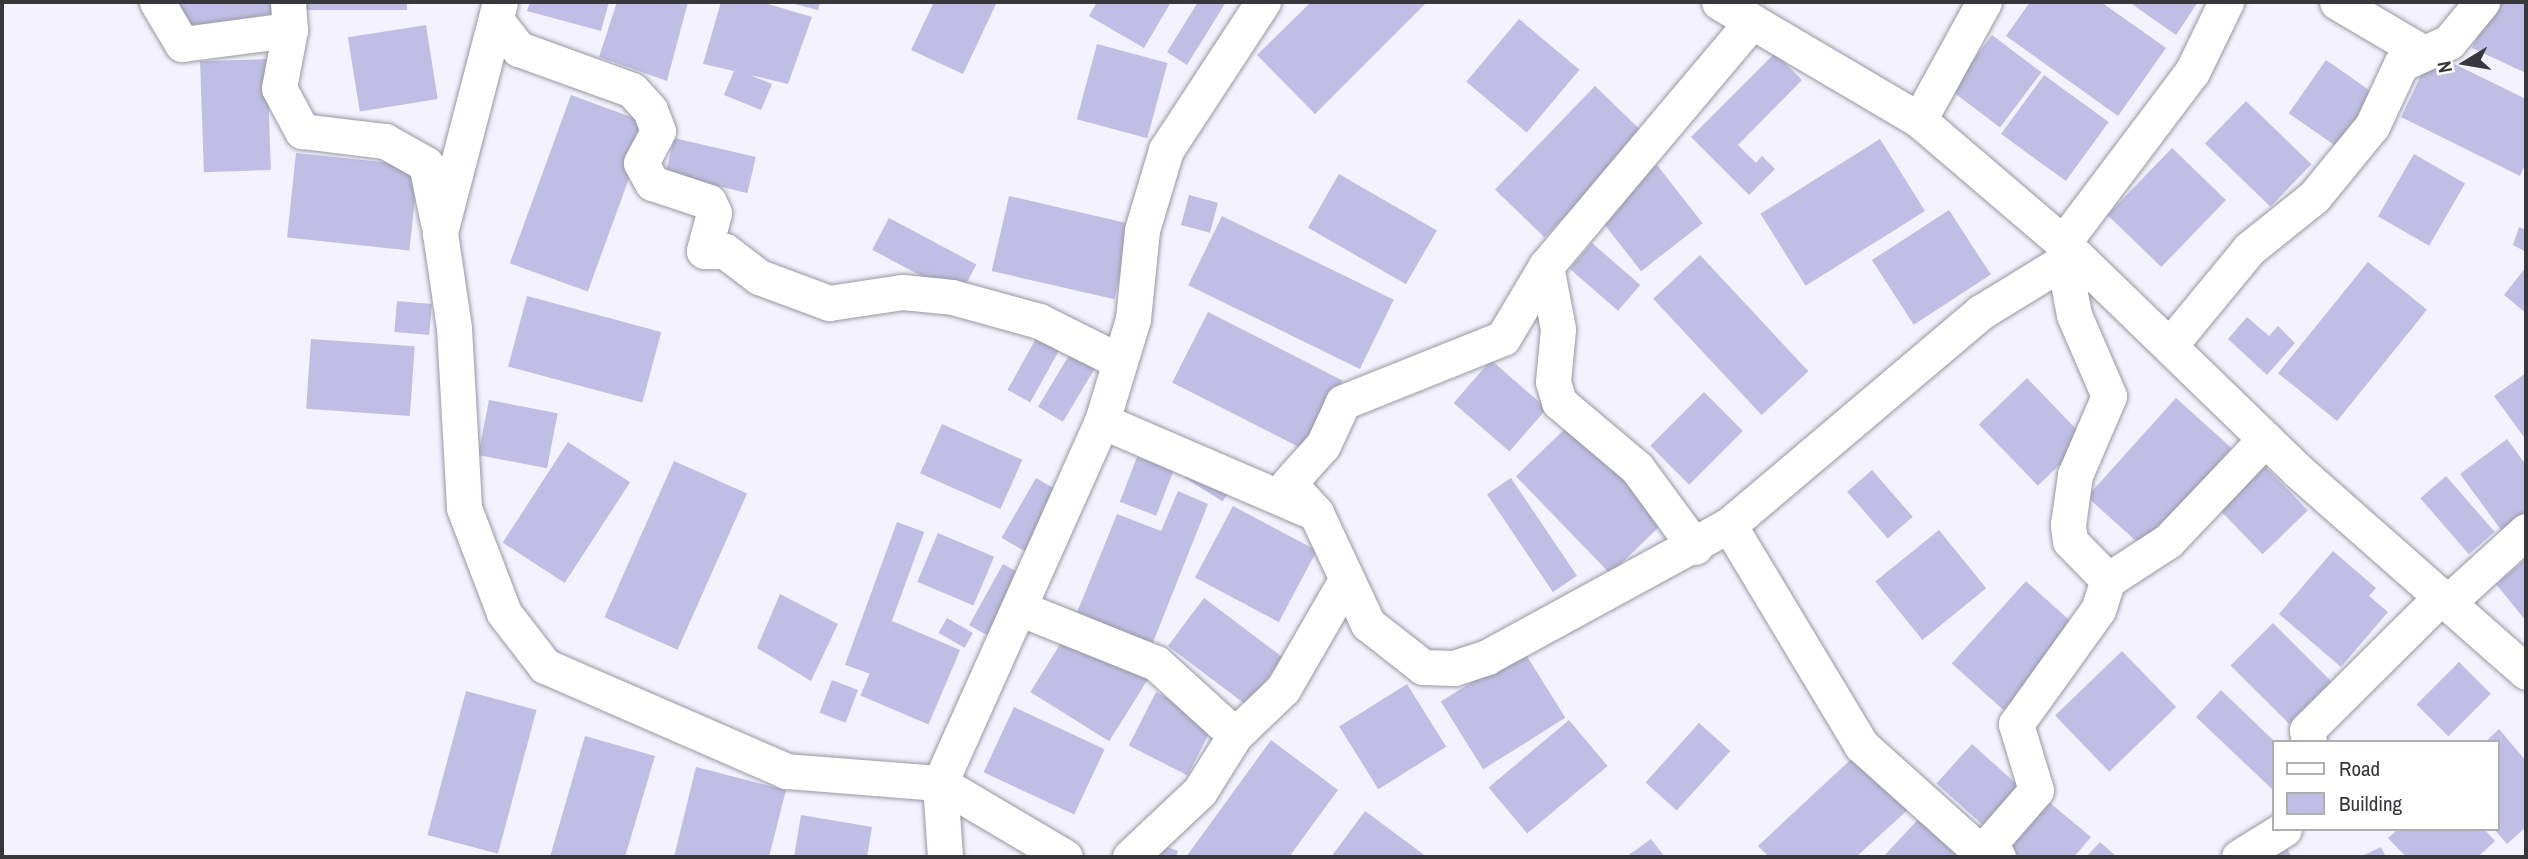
<!DOCTYPE html>
<html>
<head>
<meta charset="utf-8">
<style>
	body { margin:0 }
	#map { position:relative; width:2528px; height:859px; overflow:hidden; background:#f3f2fe; font-family:"Archivo Narrow",sans-serif }
	div>[style] { position:absolute }
	[style*='--x'] { left:calc(var(--x)*1px); top:calc(var(--y)*1px); width:calc(var(--w)*1px); rotate:calc(var(--a)*1deg) }
	.building>* { inset:0; background:#c0bee4; transform-origin:0 0 }
	.roads { filter:drop-shadow(0 0 2px #9897a2) drop-shadow(0 0 2px #9897a2) }
	.street>* { height:35px; margin:-17.5px; padding:0 17.5px; transform-origin:17.5px; border-radius:17.5px; background:#fff }
	span { translate:-50% -50%; white-space:nowrap; text-align:center; line-height:1.15; -webkit-text-stroke:6px #fff; paint-order:stroke }
	.frame { position:absolute; inset:0; border:4px solid #37373c; pointer-events:none }
	.legend { position:absolute; left:2272px; top:740px; width:228px; height:91px; box-sizing:border-box; background:#fff; border:2px solid #afafb1; margin:0; padding:9px 12px; list-style:none; font-size:21px; color:#37373c }
	.legend li { display:flex; align-items:center; gap:14px; height:35px }
	.legend b { width:35px; border:2px solid #afafb1 }
	.north { position:absolute; left:2430px; top:28px; width:70px; height:70px; -webkit-text-stroke:5px #fff; paint-order:stroke; rotate:259deg; font-size:19px; font-weight:700; line-height:28px; text-align:center; color:#37373c }
	.north::after { content:''; display:block; margin:auto; width:24px; height:32px; background:#37373c; clip-path:polygon(50% 0,100% 100%,50% 72%,0 100%) }
</style>
</head>
<body>
<div id="map">
	<div class="building">
		<i style="clip-path:polygon(170px 2px,275px 2px,277px 13px,174px 30px)"></i>
		<i style="left:304px;top:2px;width:103px;height:8px"></i>
		<i style="clip-path:polygon(530px 2px,609px 2px,601px 31px,527px 11px)"></i>
		<i style="clip-path:polygon(617px 2px,688px 2px,667px 81px,599px 57px)"></i>
		<i style="clip-path:polygon(721px 2px,761px 2px,812px 17px,788px 84px,750px 75px,772px 84px,761px 110px,724px 95px,734px 71px,703px 64px)"></i>
		<i style="clip-path:polygon(787px 2px,820px 2px,818px 10px)"></i>
		<i style="clip-path:polygon(934px 2px,997px 2px,963px 74px,911px 50px)"></i>
		<i style="clip-path:polygon(1097px 2px,1171px 2px,1144px 48px,1089px 16px)"></i>
		<i style="clip-path:polygon(1198px 2px,1226px 2px,1187px 65px,1167px 52px)"></i>
		<i style="clip-path:polygon(1311px 2px,1427px 2px,1315px 114px,1257px 55px)"></i>
		<i style="clip-path:polygon(2030px 2px,2101px 2px,2166px 48px,2118px 116px,2006px 36px)"></i>
		<i style="clip-path:polygon(2129px 2px,2198px 2px,2176px 35px)"></i>
		<i style="clip-path:polygon(2494px 2px,2526px 2px,2526px 73px,2472px 48px)"></i>
		<i style="left:1519px;top:19px;width:79px;height:82px;rotate:40deg"></i>
		<i style="left:426px;top:25px;width:75px;height:79px;rotate:81deg"></i>
		<i style="left:1992px;top:35px;width:62px;height:69px;rotate:37deg"></i>
		<i style="left:1097px;top:44px;width:73px;height:78px;rotate:15deg"></i>
		<i style="clip-path:polygon(1775px 53px,1802px 80px,1738px 145px,1756px 163px,1762px 156px,1775px 169px,1749px 195px,1691px 137px)"></i>
		<i style="clip-path:polygon(2432px 53px,2526px 99px,2526px 162px,2520px 176px,2401px 117px)"></i>
		<i style="left:267px;top:59px;width:111px;height:67px;rotate:88deg"></i>
		<i style="left:2326px;top:60px;width:59px;height:65px;rotate:35deg"></i>
		<i style="left:2044px;top:75px;width:80px;height:73px;rotate:36deg"></i>
		<i style="left:1595px;top:86px;width:69px;height:144px;rotate:44deg"></i>
		<i style="left:571px;top:95px;width:83px;height:179px;rotate:20deg"></i>
		<i style="left:2246px;top:101px;width:91px;height:59px;rotate:44deg"></i>
		<i style="left:674px;top:138px;width:84px;height:37px;rotate:13deg"></i>
		<i style="left:1880px;top:139px;width:85px;height:141px;rotate:58deg"></i>
		<i style="left:2172px;top:148px;width:75px;height:93px;rotate:44deg"></i>
		<i style="left:296px;top:153px;width:123px;height:85px;rotate:6deg"></i>
		<i style="left:2414px;top:154px;width:59px;height:72px;rotate:30deg"></i>
		<i style="left:1657px;top:165px;width:74px;height:78px;rotate:52deg"></i>
		<i style="left:1339px;top:174px;width:113px;height:62px;rotate:30deg"></i>
		<i style="left:1189px;top:195px;width:30px;height:31px;rotate:15deg"></i>
		<i style="left:1009px;top:196px;width:126px;height:77px;rotate:13deg"></i>
		<i style="left:1949px;top:210px;width:77px;height:92px;rotate:57deg"></i>
		<i style="left:1222px;top:216px;width:191px;height:77px;rotate:26deg"></i>
		<i style="left:889px;top:218px;width:99px;height:36px;rotate:28deg"></i>
		<i style="clip-path:polygon(2519px 227px,2526px 230px,2526px 252px,2513px 245px)"></i>
		<i style="left:1592px;top:243px;width:64px;height:34px;rotate:41deg"></i>
		<i style="left:1700px;top:255px;width:159px;height:64px;rotate:47deg"></i>
		<i style="left:2368px;top:262px;width:76px;height:143px;rotate:39deg"></i>
		<i style="clip-path:polygon(2526px 267px,2526px 313px,2504px 295px)"></i>
		<i style="left:527px;top:296px;width:139px;height:73px;rotate:15deg"></i>
		<i style="left:397px;top:301px;width:35px;height:31px;rotate:5deg"></i>
		<i style="left:1208px;top:312px;width:151px;height:79px;rotate:27deg"></i>
		<i style="clip-path:polygon(2247px 317px,2269px 336px,2278px 326px,2295px 343px,2267px 375px,2228px 339px)"></i>
		<i style="left:1039px;top:333px;width:26px;height:65px;rotate:29deg"></i>
		<i style="left:311px;top:339px;width:104px;height:70px;rotate:4deg"></i>
		<i style="left:1071px;top:352px;width:29px;height:64px;rotate:31deg"></i>
		<i style="left:1491px;top:360px;width:74px;height:57px;rotate:41deg"></i>
		<i style="clip-path:polygon(2526px 373px,2526px 440px,2494px 396px)"></i>
		<i style="left:2027px;top:378px;width:85px;height:67px;rotate:46deg"></i>
		<i style="left:1704px;top:392px;width:55px;height:76px;rotate:45deg"></i>
		<i style="left:2176px;top:398px;width:75px;height:133px;rotate:42deg"></i>
		<i style="left:489px;top:400px;width:70px;height:56px;rotate:11deg"></i>
		<i style="left:1572px;top:422px;width:136px;height:78px;rotate:46deg"></i>
		<i style="left:942px;top:424px;width:88px;height:54px;rotate:24deg"></i>
		<i style="clip-path:polygon(2507px 439px,2526px 465px,2526px 511px,2501px 530px,2460px 474px)"></i>
		<i style="left:568px;top:442px;width:74px;height:120px;rotate:33deg"></i>
		<i style="left:1137px;top:457px;width:39px;height:48px;rotate:21deg"></i>
		<i style="left:674px;top:461px;width:80px;height:171px;rotate:24deg"></i>
		<i style="left:2262px;top:463px;width:66px;height:63px;rotate:46deg"></i>
		<i style="left:1193px;top:464px;width:45px;height:16px;rotate:32deg"></i>
		<i style="left:1872px;top:470px;width:62px;height:33px;rotate:49deg"></i>
		<i style="left:2446px;top:476px;width:74px;height:34px;rotate:49deg"></i>
		<i style="left:1036px;top:478px;width:30px;height:69px;rotate:30deg"></i>
		<i style="left:1511px;top:478px;width:118px;height:29px;rotate:56deg"></i>
		<i style="clip-path:polygon(1178px 491px,1208px 504px,1152px 645px,1076px 615px,1117px 514px,1161px 531px)"></i>
		<i style="left:1233px;top:506px;width:95px;height:81px;rotate:28deg"></i>
		<i style="left:897px;top:522px;width:29px;height:152px;rotate:20deg"></i>
		<i style="left:1939px;top:530px;width:75px;height:82px;rotate:51deg"></i>
		<i style="left:938px;top:533px;width:61px;height:53px;rotate:23deg"></i>
		<i style="clip-path:polygon(2333px 551px,2376px 588px,2369px 596px,2388px 612px,2341px 667px,2279px 614px)"></i>
		<i style="clip-path:polygon(2526px 559px,2526px 621px,2496px 584px)"></i>
		<i style="left:1003px;top:564px;width:23px;height:70px;rotate:29deg"></i>
		<i style="left:2026px;top:581px;width:70px;height:111px;rotate:42deg"></i>
		<i style="clip-path:polygon(780px 594px,838px 624px,811px 681px,757px 648px)"></i>
		<i style="left:1204px;top:598px;width:99px;height:60px;rotate:37deg"></i>
		<i style="left:947px;top:618px;width:30px;height:17px;rotate:30deg"></i>
		<i style="left:892px;top:621px;width:74px;height:81px;rotate:23deg"></i>
		<i style="left:2273px;top:623px;width:83px;height:60px;rotate:45deg"></i>
		<i style="left:1069px;top:630px;width:93px;height:73px;rotate:32deg"></i>
		<i style="left:1523px;top:650px;width:80px;height:97px;rotate:58deg"></i>
		<i style="left:2122px;top:651px;width:78px;height:93px;rotate:46deg"></i>
		<i style="left:2459px;top:662px;width:45px;height:60px;rotate:45deg"></i>
		<i style="left:832px;top:680px;width:28px;height:35px;rotate:21deg"></i>
		<i style="left:1407px;top:684px;width:74px;height:80px;rotate:58deg"></i>
		<i style="clip-path:polygon(2221px 690px,2274px 741px,2272px 789px,2196px 717px)"></i>
		<i style="left:466px;top:691px;width:73px;height:149px;rotate:15deg"></i>
		<i style="left:1156px;top:692px;width:66px;height:60px;rotate:27deg"></i>
		<i style="left:1014px;top:707px;width:100px;height:72px;rotate:25deg"></i>
		<i style="left:1569px;top:720px;width:60px;height:105px;rotate:50deg"></i>
		<i style="left:1699px;top:723px;width:42px;height:80px;rotate:42deg"></i>
		<i style="clip-path:polygon(2499px 729px,2526px 761px,2526px 827px,2507px 844px,2494px 829px,2498px 742px,2485px 742px)"></i>
		<i style="clip-path:polygon(585px 736px,655px 756px,625px 857px,550px 857px)"></i>
		<i style="clip-path:polygon(1271px 740px,1338px 790px,1289px 857px,1186px 857px)"></i>
		<i style="left:1972px;top:744px;width:73px;height:53px;rotate:42deg"></i>
		<i style="clip-path:polygon(1862px 749px,1913px 805px,1856px 857px,1769px 857px,1758px 846px)"></i>
		<i style="clip-path:polygon(696px 767px,786px 790px,769px 857px,674px 857px)"></i>
		<i style="clip-path:polygon(2038px 793px,2091px 837px,2074px 857px,2020px 857px,1999px 839px)"></i>
		<i style="clip-path:polygon(1365px 811px,1427px 857px,1331px 857px)"></i>
		<i style="clip-path:polygon(1925px 812px,1974px 857px,1883px 857px)"></i>
		<i style="clip-path:polygon(801px 815px,872px 827px,867px 857px,794px 857px)"></i>
		<i style="clip-path:polygon(2398px 829px,2484px 829px,2495px 841px,2478px 857px,2406px 857px,2388px 838px)"></i>
		<i style="clip-path:polygon(1651px 839px,1665px 857px,1626px 857px)"></i>
		<i style="clip-path:polygon(2100px 842px,2117px 857px,2086px 857px)"></i>
		<i style="clip-path:polygon(1156px 843px,1178px 851px,1176px 857px,1152px 857px)"></i>
		<i style="clip-path:polygon(2381px 847px,2386px 857px,2360px 857px)"></i>
		<i style="clip-path:polygon(2287px 849px,2292px 857px,2272px 857px)"></i>
	</div>
	<div class="roads">
		<div class="street">
			<i style="--x:157;--y:2;--w:49;--a:59.2"></i>
			<i style="--x:182;--y:44;--w:109;--a:-7.4"></i>
			<i style="--x:288;--y:2;--w:28;--a:86"></i>
			<i style="--x:290;--y:30;--w:59;--a:100.7"></i>
			<i style="--x:279;--y:88;--w:49;--a:61.9"></i>
			<i style="--x:302;--y:131;--w:84;--a:6.9"></i>
			<i style="--x:385;--y:141;--w:47;--a:29.3"></i>
			<i style="--x:426;--y:164;--w:60;--a:78.5"></i>
			<i style="--x:500;--y:2;--w:239;--a:104.6"></i>
			<i style="--x:440;--y:233;--w:96;--a:81.6"></i>
			<i style="--x:454;--y:328;--w:180;--a:86.8"></i>
			<i style="--x:464;--y:508;--w:112;--a:69.1"></i>
			<i style="--x:504;--y:613;--w:67;--a:52.3"></i>
			<i style="--x:545;--y:666;--w:263;--a:23.5"></i>
			<i style="--x:786;--y:771;--w:154;--a:4.5"></i>
			<i style="--x:940;--y:783;--w:145;--a:30.6"></i>
			<i style="--x:1719;--y:2;--w:232;--a:30.5"></i>
			<i style="--x:1919;--y:120;--w:189;--a:40.5"></i>
			<i style="--x:2063;--y:243;--w:326;--a:44.1"></i>
			<i style="--x:2297;--y:470;--w:305;--a:41.4"></i>
			<i style="--x:2337;--y:2;--w:99;--a:30.5"></i>
			<i style="--x:496;--y:20;--w:37;--a:52"></i>
			<i style="--x:519;--y:49;--w:120;--a:19.9"></i>
			<i style="--x:632;--y:90;--w:27;--a:48"></i>
			<i style="--x:650;--y:110;--w:22;--a:69"></i>
			<i style="--x:658;--y:131;--w:36;--a:118"></i>
			<i style="--x:641;--y:163;--w:23;--a:61"></i>
			<i style="--x:652;--y:183;--w:60;--a:18.4"></i>
			<i style="--x:709;--y:202;--w:12;--a:66"></i>
			<i style="--x:714;--y:213;--w:39;--a:105"></i>
			<i style="--x:704;--y:251;--w:21;--a:0"></i>
			<i style="--x:725;--y:251;--w:43;--a:37.4"></i>
			<i style="--x:759;--y:277;--w:75;--a:20.4"></i>
			<i style="--x:829;--y:303;--w:75;--a:-8.5"></i>
			<i style="--x:903;--y:292;--w:49;--a:5.8"></i>
			<i style="--x:952;--y:297;--w:90;--a:15.4"></i>
			<i style="--x:1039;--y:321;--w:89;--a:26.6"></i>
			<i style="--x:1919;--y:120;--w:135;--a:-61.2"></i>
			<i style="--x:2063;--y:243;--w:214;--a:-53"></i>
			<i style="--x:2192;--y:72;--w:78;--a:-64.1"></i>
			<i style="--x:2064;--y:261;--w:55;--a:79.5"></i>
			<i style="--x:2074;--y:315;--w:88;--a:66.6"></i>
			<i style="--x:2109;--y:396;--w:86;--a:113.3"></i>
			<i style="--x:2075;--y:475;--w:50;--a:98"></i>
			<i style="--x:2068;--y:525;--w:16;--a:83"></i>
			<i style="--x:2070;--y:541;--w:54;--a:45.7"></i>
			<i style="--x:1546;--y:266;--w:64;--a:79.2"></i>
			<i style="--x:1558;--y:329;--w:53;--a:95.4"></i>
			<i style="--x:1553;--y:382;--w:21;--a:73"></i>
			<i style="--x:1559;--y:402;--w:102;--a:40.2"></i>
			<i style="--x:1637;--y:468;--w:98;--a:53.7"></i>
			<i style="--x:2170;--y:345;--w:124;--a:-50.5"></i>
			<i style="--x:2249;--y:249;--w:83;--a:-38.7"></i>
			<i style="--x:2314;--y:197;--w:92;--a:-50.8"></i>
			<i style="--x:2372;--y:126;--w:68;--a:-64.9"></i>
			<i style="--x:2401;--y:64;--w:53;--a:-24.6"></i>
			<i style="--x:2449;--y:42;--w:52;--a:-50.5"></i>
			<i style="--x:1102;--y:421;--w:233;--a:23.3"></i>
			<i style="--x:1316;--y:513;--w:123;--a:64.9"></i>
			<i style="--x:1368;--y:624;--w:70;--a:38"></i>
			<i style="--x:1423;--y:667;--w:31;--a:2"></i>
			<i style="--x:1454;--y:668;--w:35;--a:-18"></i>
			<i style="--x:1487;--y:657;--w:276;--a:-28.6"></i>
			<i style="--x:1729;--y:525;--w:330;--a:-40.2"></i>
			<i style="--x:1981;--y:312;--w:109;--a:-31.5"></i>
			<i style="--x:1316;--y:513;--w:40;--a:-132"></i>
			<i style="--x:1289;--y:483;--w:51;--a:-48.2"></i>
			<i style="--x:1323;--y:445;--w:47;--a:-65.1"></i>
			<i style="--x:1343;--y:402;--w:172;--a:-21.8"></i>
			<i style="--x:1503;--y:338;--w:84;--a:-59.2"></i>
			<i style="--x:1546;--y:266;--w:320;--a:-49.9"></i>
			<i style="--x:1729;--y:525;--w:257;--a:59"></i>
			<i style="--x:1861;--y:745;--w:168;--a:41.9"></i>
			<i style="--x:2447;--y:603;--w:107;--a:-42.3"></i>
			<i style="--x:1019;--y:608;--w:148;--a:21.9"></i>
			<i style="--x:1156;--y:663;--w:107;--a:42.3"></i>
			<i style="--x:2309;--y:742;--w:12;--a:-99"></i>
			<i style="--x:2307;--y:730;--w:189;--a:-44.8"></i>
			<i style="--x:945;--y:857;--w:74;--a:-93.9"></i>
			<i style="--x:940;--y:783;--w:397;--a:-65.9"></i>
			<i style="--x:1102;--y:421;--w:107;--a:-73.1"></i>
			<i style="--x:1133;--y:319;--w:89;--a:-84.2"></i>
			<i style="--x:1142;--y:230;--w:84;--a:-73.3"></i>
			<i style="--x:1166;--y:150;--w:177;--a:-56.8"></i>
			<i style="--x:1130;--y:857;--w:96;--a:-43.3"></i>
			<i style="--x:1200;--y:791;--w:66;--a:-58"></i>
			<i style="--x:1235;--y:735;--w:66;--a:-43.8"></i>
			<i style="--x:1283;--y:689;--w:126;--a:-60"></i>
			<i style="--x:1998;--y:857;--w:16;--a:-120"></i>
			<i style="--x:1990;--y:843;--w:70;--a:-49"></i>
			<i style="--x:2036;--y:790;--w:69;--a:-106.9"></i>
			<i style="--x:2016;--y:724;--w:140;--a:-54.3"></i>
			<i style="--x:2098;--y:610;--w:32;--a:-72"></i>
			<i style="--x:2108;--y:580;--w:72;--a:-33"></i>
			<i style="--x:2168;--y:541;--w:141;--a:-46.4"></i>
			<i style="--x:2239;--y:857;--w:53;--a:-31.9"></i>
		</div>
	</div>
	<div class="frame"></div>
	<ul class="legend">
	<li><b style="height:9px;background:#fff"></b>Road</li>
	<li><b style="height:19px;background:#c0bee4"></b>Building</li>
	</ul>
	<div class="north">N</div>
</div>
</body>
</html>
